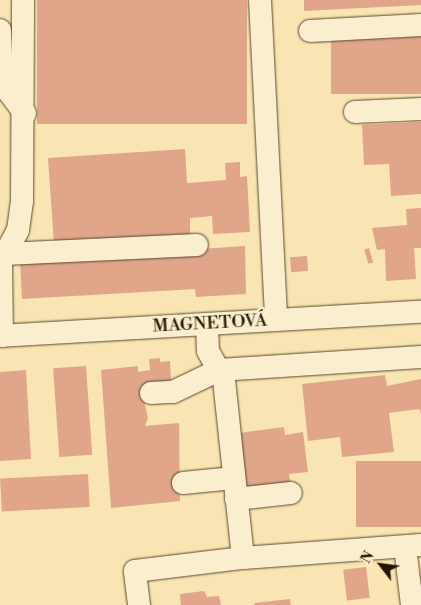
<!DOCTYPE html>
<html>
<head>
<meta charset="utf-8">
<style>
	body { margin:0 }
	#map { position:relative; width:421px; height:605px; overflow:hidden; background:#f8e5b3; font-family:"Libre Bodoni",serif }
	div>[style] { position:absolute }
	[style*='--x'] { left:calc(var(--x)*1px); top:calc(var(--y)*1px); width:calc(var(--w)*1px); rotate:calc(var(--a)*1deg) }
	.building>* { inset:0; background:#e1a58a; transform-origin:0 0 }
	.roads { filter:drop-shadow(0 0 1px #5a482d) drop-shadow(0 0 1px #5a482d) }
	.minor>* { height:22px; margin:-11px; padding:0 11px; transform-origin:11px; border-radius:11px; background:#faeece }
	span { translate:-50% -50%; white-space:nowrap; text-align:center; line-height:1.15; -webkit-text-stroke:4.5px #faeece; paint-order:stroke }
	.street-label { font-size:18px; color:#251400 }
	.north { position:absolute; left:356px; top:540px; width:50px; height:50px; -webkit-text-stroke:4px #faeece; paint-order:stroke; rotate:300deg; font-size:14px; font-weight:700; line-height:20px; text-align:center; color:#251400 }
	.north::after { content:''; display:block; margin:auto; width:18px; height:22px; background:#251400; clip-path:polygon(50% 0,100% 100%,50% 72%,0 100%) }
</style>
</head>
<body>
<div id="map">
	<div class="building">
		<i style="left:37px;top:0;width:210px;height:124px"></i>
		<i style="clip-path:polygon(304px 0,421px 0,421px 5px,304px 11px)"></i>
		<i style="left:421px;top:34px;width:60px;height:90px;rotate:90deg"></i>
		<i style="clip-path:polygon(421px 122px,421px 194px,391px 196px,389px 164px,364px 165px,362px 125px)"></i>
		<i style="clip-path:polygon(185px 149px,187px 183px,226px 180px,225px 163px,240px 162px,240px 177px,247px 176px,250px 232px,213px 234px,212px 216px,190px 218px,190px 235px,54px 244px,48px 158px)"></i>
		<i style="clip-path:polygon(421px 208px,421px 248px,414px 248px,416px 279px,386px 281px,385px 249px,377px 250px,372px 228px,407px 225px,406px 209px)"></i>
		<i style="clip-path:polygon(245px 246px,246px 294px,196px 297px,195px 289px,22px 299px,20px 261px)"></i>
		<i style="left:369px;top:248px;width:15px;height:5px;rotate:74deg"></i>
		<i style="left:307px;top:256px;width:15px;height:17px;rotate:86deg"></i>
		<i style="clip-path:polygon(160px 358px,160px 362px,170px 361px,171px 379px,168px 385px,141px 388px,148px 418px,145px 426px,179px 423px,180px 501px,111px 508px,101px 370px,138px 366px,138px 372px,150px 370px,149px 359px)"></i>
		<i style="left:86px;top:366px;width:89px;height:33px;rotate:86deg"></i>
		<i style="clip-path:polygon(26px 370px,31px 459px,0 461px,0 372px)"></i>
		<i style="clip-path:polygon(385px 375px,387px 386px,421px 379px,421px 414px,419px 409px,389px 413px,394px 452px,342px 457px,340px 437px,308px 441px,302px 384px)"></i>
		<i style="clip-path:polygon(284px 427px,285px 435px,303px 432px,308px 472px,289px 474px,291px 484px,245px 489px,239px 433px)"></i>
		<i style="left:421px;top:461px;width:66px;height:65px;rotate:90deg"></i>
		<i style="left:88px;top:474px;width:33px;height:88px;rotate:87deg"></i>
		<i style="left:366px;top:567px;width:31px;height:23px;rotate:83deg"></i>
		<i style="clip-path:polygon(204px 591px,207px 597px,219px 596px,221px 605px,181px 605px,180px 594px)"></i>
		<i style="clip-path:polygon(290px 599px,291px 605px,255px 605px,254px 603px)"></i>
	</div>
	<div class="roads">
		<div class="minor">
			<i style="--x:260;--y:0;--w:320;--a:87.1"></i>
			<i style="--x:0;--y:30;--w:53;--a:87.8"></i>
			<i style="--x:2;--y:83;--w:38;--a:53"></i>
			<i style="--x:310;--y:31;--w:111;--a:-3.1"></i>
			<i style="--x:355;--y:112;--w:66;--a:-2.6"></i>
			<i style="--x:5;--y:254;--w:192;--a:-2.7"></i>
			<i style="--x:207;--y:324;--w:27;--a:88"></i>
			<i style="--x:208;--y:351;--w:33;--a:61"></i>
			<i style="--x:224;--y:380;--w:179;--a:83.9"></i>
			<i style="--x:243;--y:558;--w:178;--a:-4.2"></i>
			<i style="--x:0;--y:336;--w:422;--a:-3.3"></i>
			<i style="--x:2;--y:336;--w:74;--a:-90.8"></i>
			<i style="--x:1;--y:262;--w:36;--a:-62"></i>
			<i style="--x:18;--y:230;--w:29;--a:-82"></i>
			<i style="--x:22;--y:201;--w:201;--a:-89.7"></i>
			<i style="--x:151;--y:393;--w:22;--a:-3"></i>
			<i style="--x:173;--y:392;--w:51;--a:-25.6"></i>
			<i style="--x:219;--y:370;--w:202;--a:-3.7"></i>
			<i style="--x:183;--y:483;--w:51;--a:-5.6"></i>
			<i style="--x:236;--y:499;--w:55;--a:-6.2"></i>
			<i style="--x:405;--y:547;--w:58;--a:83.1"></i>
			<i style="--x:139;--y:605;--w:34;--a:-97"></i>
			<i style="--x:135;--y:571;--w:109;--a:-6.9"></i>
		</div>
	</div>
	<div class="street-label">
		<span style="left:210px;top:324px;rotate:-3deg">MAGNETOVÁ</span>
	</div>
	<div class="north">N</div>
</div>
</body>
</html>
